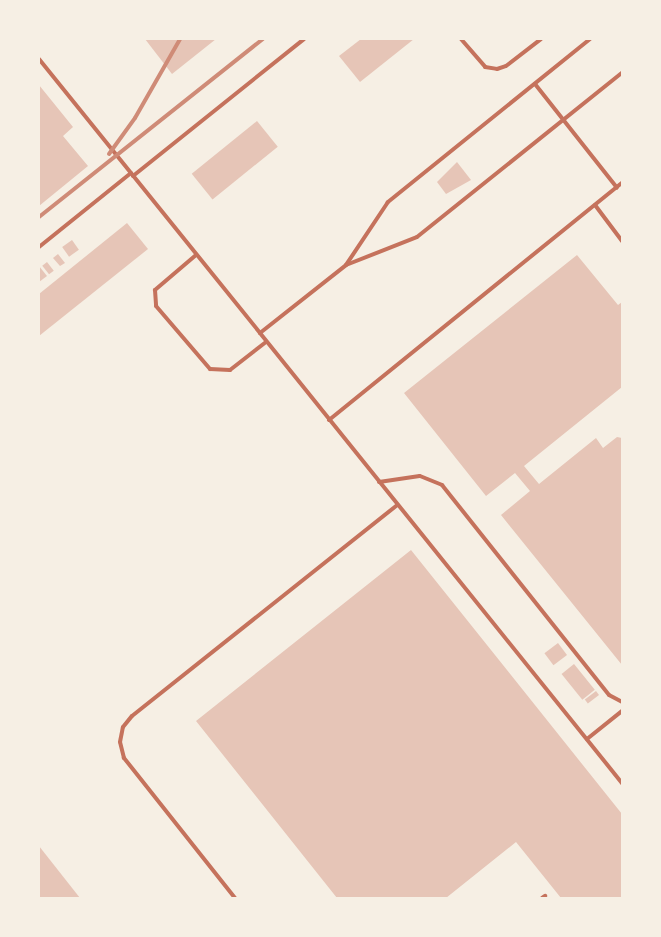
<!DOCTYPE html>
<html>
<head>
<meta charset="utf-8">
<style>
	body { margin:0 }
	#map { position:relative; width:661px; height:937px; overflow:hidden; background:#f6efe4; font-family:"Noto Serif",serif }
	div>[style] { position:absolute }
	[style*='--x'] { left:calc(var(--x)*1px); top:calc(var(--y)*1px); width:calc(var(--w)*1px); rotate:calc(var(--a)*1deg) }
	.building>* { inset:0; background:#e6c5b7; transform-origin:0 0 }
	.service>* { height:4px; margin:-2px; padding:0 2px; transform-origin:2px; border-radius:2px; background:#c5725c }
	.rail>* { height:4px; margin:-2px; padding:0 2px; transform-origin:2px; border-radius:2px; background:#cf8b77 }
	span { translate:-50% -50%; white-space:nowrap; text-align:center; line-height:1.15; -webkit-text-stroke:4.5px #f6efe4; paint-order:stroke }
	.frame { position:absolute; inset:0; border:40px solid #f6efe4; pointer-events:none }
</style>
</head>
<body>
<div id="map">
	<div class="building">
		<i style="clip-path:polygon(145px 39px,216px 39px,172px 74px)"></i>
		<i style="clip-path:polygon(361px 39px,414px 39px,360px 82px,339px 56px)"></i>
		<i style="clip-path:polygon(39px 85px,73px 127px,63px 136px,88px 166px,39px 206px)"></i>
		<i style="left:257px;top:121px;width:33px;height:84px;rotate:51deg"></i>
		<i style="clip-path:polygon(457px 162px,471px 180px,446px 194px,437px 182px)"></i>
		<i style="clip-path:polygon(127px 223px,148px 249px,39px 336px,39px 294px)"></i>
		<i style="left:72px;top:240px;width:12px;height:12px;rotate:55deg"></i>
		<i style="clip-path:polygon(58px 254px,65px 263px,60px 266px,53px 258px)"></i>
		<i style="clip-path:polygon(577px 255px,618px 305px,622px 302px,622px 387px,524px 466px,539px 484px,596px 438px,603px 448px,617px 437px,622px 438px,622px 665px,501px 515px,530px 491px,515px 473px,486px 496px,404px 393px)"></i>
		<i style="left:47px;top:262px;width:11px;height:6px;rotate:52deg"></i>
		<i style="clip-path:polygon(39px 266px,47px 276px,39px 282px)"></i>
		<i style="clip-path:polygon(411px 550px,622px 814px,622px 898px,561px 898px,516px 842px,446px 898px,337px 898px,196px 721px)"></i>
		<i style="left:558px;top:643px;width:15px;height:17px;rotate:53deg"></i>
		<i style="left:574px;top:664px;width:33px;height:16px;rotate:51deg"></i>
		<i style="left:596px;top:691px;width:5px;height:14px;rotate:53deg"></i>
		<i style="clip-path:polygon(39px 846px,80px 898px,39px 898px)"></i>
	</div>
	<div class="service">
		<i style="--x:461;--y:39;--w:37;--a:49"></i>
		<i style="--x:485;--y:67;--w:12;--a:9"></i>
		<i style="--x:497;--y:69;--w:9;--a:-18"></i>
		<i style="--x:506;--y:66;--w:44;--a:-37.6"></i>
		<i style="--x:590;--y:39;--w:260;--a:141.1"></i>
		<i style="--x:388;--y:202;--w:76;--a:123.7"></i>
		<i style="--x:346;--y:265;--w:76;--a:-21.5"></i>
		<i style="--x:417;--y:237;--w:263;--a:-38.7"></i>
		<i style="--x:39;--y:59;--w:352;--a:51.1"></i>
		<i style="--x:260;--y:333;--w:110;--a:-38.3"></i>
		<i style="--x:535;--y:84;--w:132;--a:51.7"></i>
		<i style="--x:133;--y:176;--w:219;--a:-38.7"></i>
		<i style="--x:595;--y:205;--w:45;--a:53.1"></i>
		<i style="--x:39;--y:247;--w:118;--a:-38.8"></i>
		<i style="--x:196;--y:255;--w:54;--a:139.5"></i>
		<i style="--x:155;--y:290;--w:16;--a:86"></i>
		<i style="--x:156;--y:306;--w:83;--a:49.4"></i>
		<i style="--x:210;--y:369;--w:20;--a:3"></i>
		<i style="--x:230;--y:370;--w:46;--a:-37.9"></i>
		<i style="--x:260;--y:333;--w:578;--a:51.19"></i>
		<i style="--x:329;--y:420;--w:377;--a:-39"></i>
		<i style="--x:379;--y:482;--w:41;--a:-8.3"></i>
		<i style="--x:420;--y:476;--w:24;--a:22"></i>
		<i style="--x:442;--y:485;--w:268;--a:51.5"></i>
		<i style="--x:609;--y:695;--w:15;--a:28"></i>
		<i style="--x:587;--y:739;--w:45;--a:-38.7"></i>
		<i style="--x:235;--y:898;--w:179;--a:-128.4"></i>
		<i style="--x:124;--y:758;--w:16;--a:-104"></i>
		<i style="--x:120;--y:742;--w:15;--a:-79"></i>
		<i style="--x:123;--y:727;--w:14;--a:-51"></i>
		<i style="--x:132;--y:716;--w:339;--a:-38.5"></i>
		<i style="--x:542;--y:898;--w:4;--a:-34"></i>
	</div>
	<div class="rail">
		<i style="--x:109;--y:154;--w:44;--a:-54.2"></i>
		<i style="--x:135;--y:118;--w:91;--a:-60.3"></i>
		<i style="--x:39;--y:217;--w:286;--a:-38.5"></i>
	</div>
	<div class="frame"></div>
</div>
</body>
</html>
